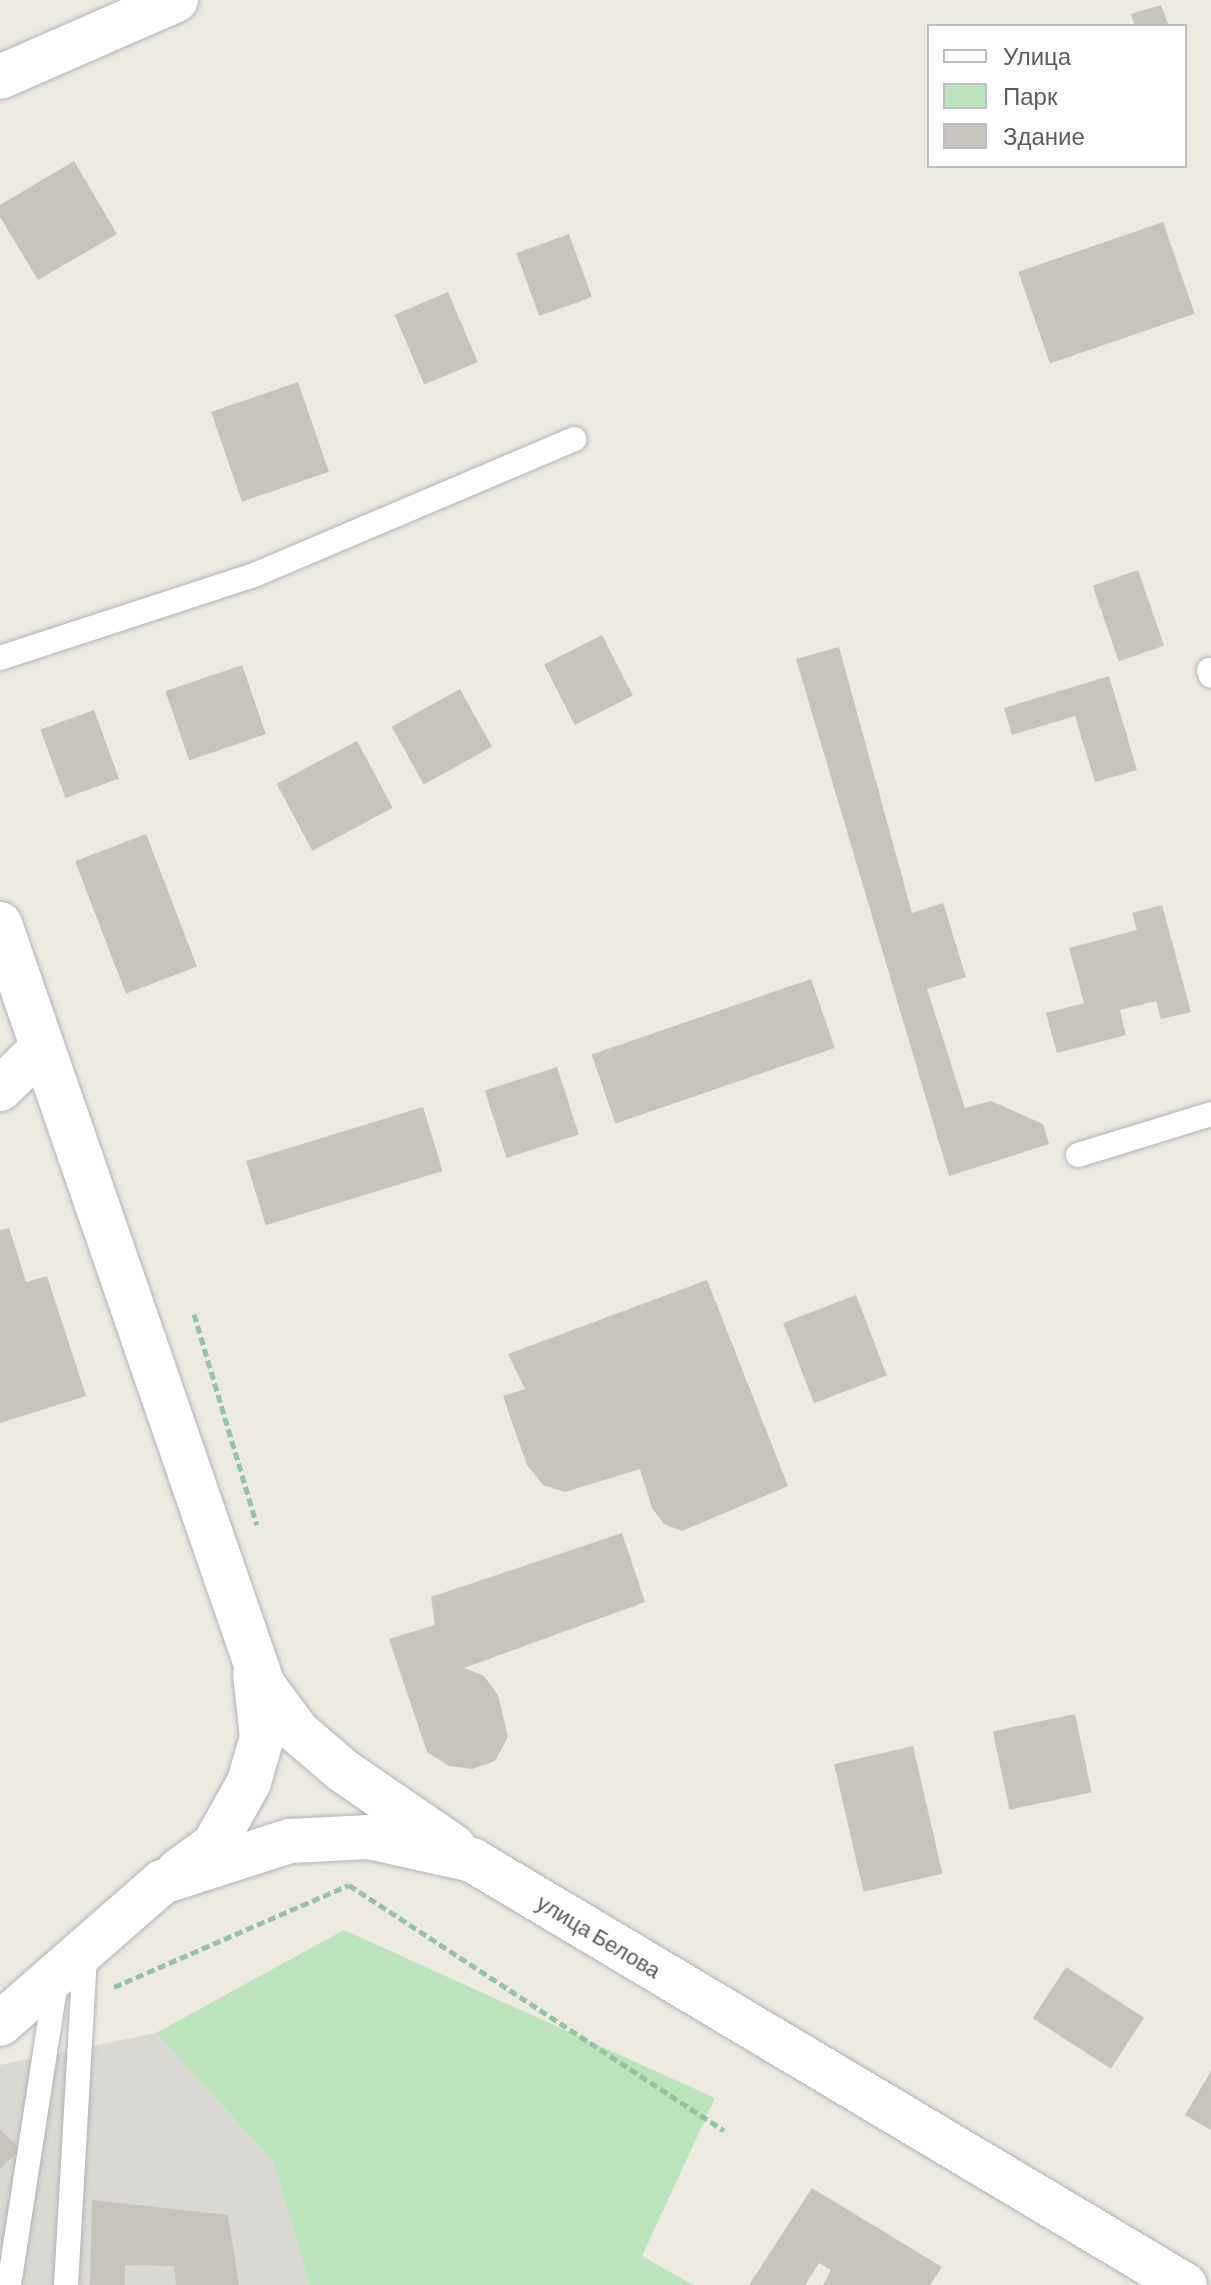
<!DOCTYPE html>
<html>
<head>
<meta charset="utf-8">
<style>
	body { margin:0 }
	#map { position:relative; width:1211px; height:2285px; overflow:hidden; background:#ebe9e0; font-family:Barlow,sans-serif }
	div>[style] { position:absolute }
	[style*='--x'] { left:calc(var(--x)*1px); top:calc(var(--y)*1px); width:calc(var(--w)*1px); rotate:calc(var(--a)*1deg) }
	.industrial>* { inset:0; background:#dad8d2 }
	.green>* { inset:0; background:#bce3be }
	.building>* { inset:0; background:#c6c4bd; transform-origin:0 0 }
	.path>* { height:5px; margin-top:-2.5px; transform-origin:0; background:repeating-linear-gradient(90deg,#96c3a4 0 8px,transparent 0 12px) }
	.roads { filter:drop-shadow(0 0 2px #b1b3b7) drop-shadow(0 0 2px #b1b3b7) }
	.lane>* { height:24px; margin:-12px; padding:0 12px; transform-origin:12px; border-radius:12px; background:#fff }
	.street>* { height:44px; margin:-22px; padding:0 22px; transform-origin:22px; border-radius:22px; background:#fff }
	.secondary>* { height:44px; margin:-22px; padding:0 22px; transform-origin:22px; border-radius:22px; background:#fff }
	span { translate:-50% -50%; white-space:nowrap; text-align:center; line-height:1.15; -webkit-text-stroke:7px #fff; paint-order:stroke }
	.street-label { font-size:22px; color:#595c61 }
	.legend { position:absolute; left:927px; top:24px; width:260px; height:144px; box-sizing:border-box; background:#fff; border:2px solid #bdbec0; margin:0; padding:10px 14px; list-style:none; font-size:24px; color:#595c61 }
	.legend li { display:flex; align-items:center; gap:16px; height:40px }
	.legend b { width:40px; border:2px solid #bdbec0 }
</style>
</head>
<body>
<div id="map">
	<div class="industrial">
		<i style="clip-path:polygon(156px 2033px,273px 2161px,310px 2285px,0 2285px,0 2065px)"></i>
	</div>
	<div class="green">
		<i style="clip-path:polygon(344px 1930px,715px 2098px,642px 2256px,693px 2285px,310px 2285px,273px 2161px,156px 2033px)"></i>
	</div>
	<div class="building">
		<i style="clip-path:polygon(1161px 5px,1169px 26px,1135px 26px,1131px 14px)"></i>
		<i style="clip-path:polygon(74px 161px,117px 234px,38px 280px,0 217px,0 205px)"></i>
		<i style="left:1163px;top:222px;width:97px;height:153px;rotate:71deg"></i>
		<i style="left:569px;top:234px;width:67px;height:56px;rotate:70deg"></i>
		<i style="left:448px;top:292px;width:76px;height:58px;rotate:67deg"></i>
		<i style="left:298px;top:382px;width:95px;height:92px;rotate:71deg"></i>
		<i style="left:1138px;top:570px;width:80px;height:48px;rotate:71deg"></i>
		<i style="left:602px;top:635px;width:68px;height:65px;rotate:63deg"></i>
		<i style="clip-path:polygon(839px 647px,912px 913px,943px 903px,966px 977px,927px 989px,965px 1108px,991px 1101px,1043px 1124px,1049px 1144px,949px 1176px,796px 659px)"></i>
		<i style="left:242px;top:665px;width:73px;height:81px;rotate:71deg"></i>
		<i style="clip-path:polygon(1109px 676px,1137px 770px,1095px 782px,1075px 716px,1012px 735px,1004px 708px)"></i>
		<i style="left:460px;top:689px;width:66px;height:78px;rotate:61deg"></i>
		<i style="left:94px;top:710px;width:73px;height:57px;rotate:70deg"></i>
		<i style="left:357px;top:741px;width:76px;height:91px;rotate:62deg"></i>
		<i style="left:146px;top:834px;width:142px;height:76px;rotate:69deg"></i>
		<i style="clip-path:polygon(1162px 905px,1191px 1012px,1161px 1019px,1156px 1001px,1120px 1010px,1126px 1035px,1057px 1053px,1046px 1013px,1084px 1003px,1069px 948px,1137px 930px,1132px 913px)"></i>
		<i style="left:811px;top:979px;width:73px;height:232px;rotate:71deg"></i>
		<i style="left:557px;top:1067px;width:71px;height:76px;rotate:72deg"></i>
		<i style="left:423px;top:1107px;width:67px;height:185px;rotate:73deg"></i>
		<i style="clip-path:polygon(9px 1228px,26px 1282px,47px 1276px,86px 1396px,0 1423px,0 1230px)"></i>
		<i style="clip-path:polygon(707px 1280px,788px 1486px,682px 1531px,664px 1524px,652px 1508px,640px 1469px,565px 1492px,543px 1485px,527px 1465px,503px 1396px,525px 1389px,508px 1354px)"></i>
		<i style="left:856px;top:1295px;width:86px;height:78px;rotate:69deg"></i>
		<i style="clip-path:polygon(622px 1533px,645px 1602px,464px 1668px,484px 1676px,498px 1695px,508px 1737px,495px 1761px,472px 1769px,449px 1766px,427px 1752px,389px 1639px,435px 1625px,431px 1597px)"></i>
		<i style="left:1075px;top:1714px;width:80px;height:84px;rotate:78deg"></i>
		<i style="left:913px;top:1746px;width:131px;height:81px;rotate:77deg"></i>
		<i style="left:1066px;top:1967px;width:93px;height:61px;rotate:33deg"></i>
		<i style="clip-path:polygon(1211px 2071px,1211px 2130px,1185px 2115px)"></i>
		<i style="clip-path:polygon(0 2129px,20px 2149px,0 2169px)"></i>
		<i style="clip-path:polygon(812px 2188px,942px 2267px,930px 2285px,823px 2285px,831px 2270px,819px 2263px,805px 2285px,749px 2285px)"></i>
		<i style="clip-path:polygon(92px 2200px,228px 2215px,239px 2285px,176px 2285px,174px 2266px,125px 2265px,125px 2285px,90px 2285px)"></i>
	</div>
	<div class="path">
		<i style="--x:194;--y:1314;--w:220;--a:73.4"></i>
		<i style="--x:114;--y:1987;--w:256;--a:-23.5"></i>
		<i style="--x:349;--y:1885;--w:448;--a:33.2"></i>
	</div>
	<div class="roads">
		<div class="lane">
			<i style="--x:0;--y:658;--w:267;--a:-18.1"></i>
			<i style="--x:254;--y:575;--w:348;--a:-23"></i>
			<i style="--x:1209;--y:670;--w:6;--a:72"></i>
			<i style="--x:1078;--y:1155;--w:139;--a:-17.1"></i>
			<i style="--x:9;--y:2285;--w:314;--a:-81.2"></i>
			<i style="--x:66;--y:2285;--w:334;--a:-86.7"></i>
		</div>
		<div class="street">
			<i style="--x:0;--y:77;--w:192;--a:-23.6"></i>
			<i style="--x:0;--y:1089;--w:59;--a:-44.3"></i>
		</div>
		<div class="secondary">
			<i style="--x:0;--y:924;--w:805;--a:70.93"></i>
			<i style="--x:263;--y:1685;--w:59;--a:53.3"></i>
			<i style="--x:298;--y:1732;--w:58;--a:40.8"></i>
			<i style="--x:342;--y:1770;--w:136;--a:34.5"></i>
			<i style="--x:178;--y:1871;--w:44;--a:-35.8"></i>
			<i style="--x:214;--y:1845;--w:72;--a:-60.9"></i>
			<i style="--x:249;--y:1782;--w:47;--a:-73.9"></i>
			<i style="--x:262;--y:1737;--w:63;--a:-96.3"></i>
			<i style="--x:0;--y:2024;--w:215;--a:-41.2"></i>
			<i style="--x:162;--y:1882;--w:134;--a:-17.8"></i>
			<i style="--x:290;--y:1841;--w:79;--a:-2.9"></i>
			<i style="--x:369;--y:1837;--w:106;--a:12.6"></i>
			<i style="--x:472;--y:1860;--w:830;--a:30.8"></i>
		</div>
	</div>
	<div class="street-label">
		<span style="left:599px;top:1936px;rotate:31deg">улица Белова</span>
	</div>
	<ul class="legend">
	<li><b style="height:10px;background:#fff"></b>Улица</li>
	<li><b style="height:22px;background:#bce3be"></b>Парк</li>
	<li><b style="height:22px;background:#c6c4bd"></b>Здание</li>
	</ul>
</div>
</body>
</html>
